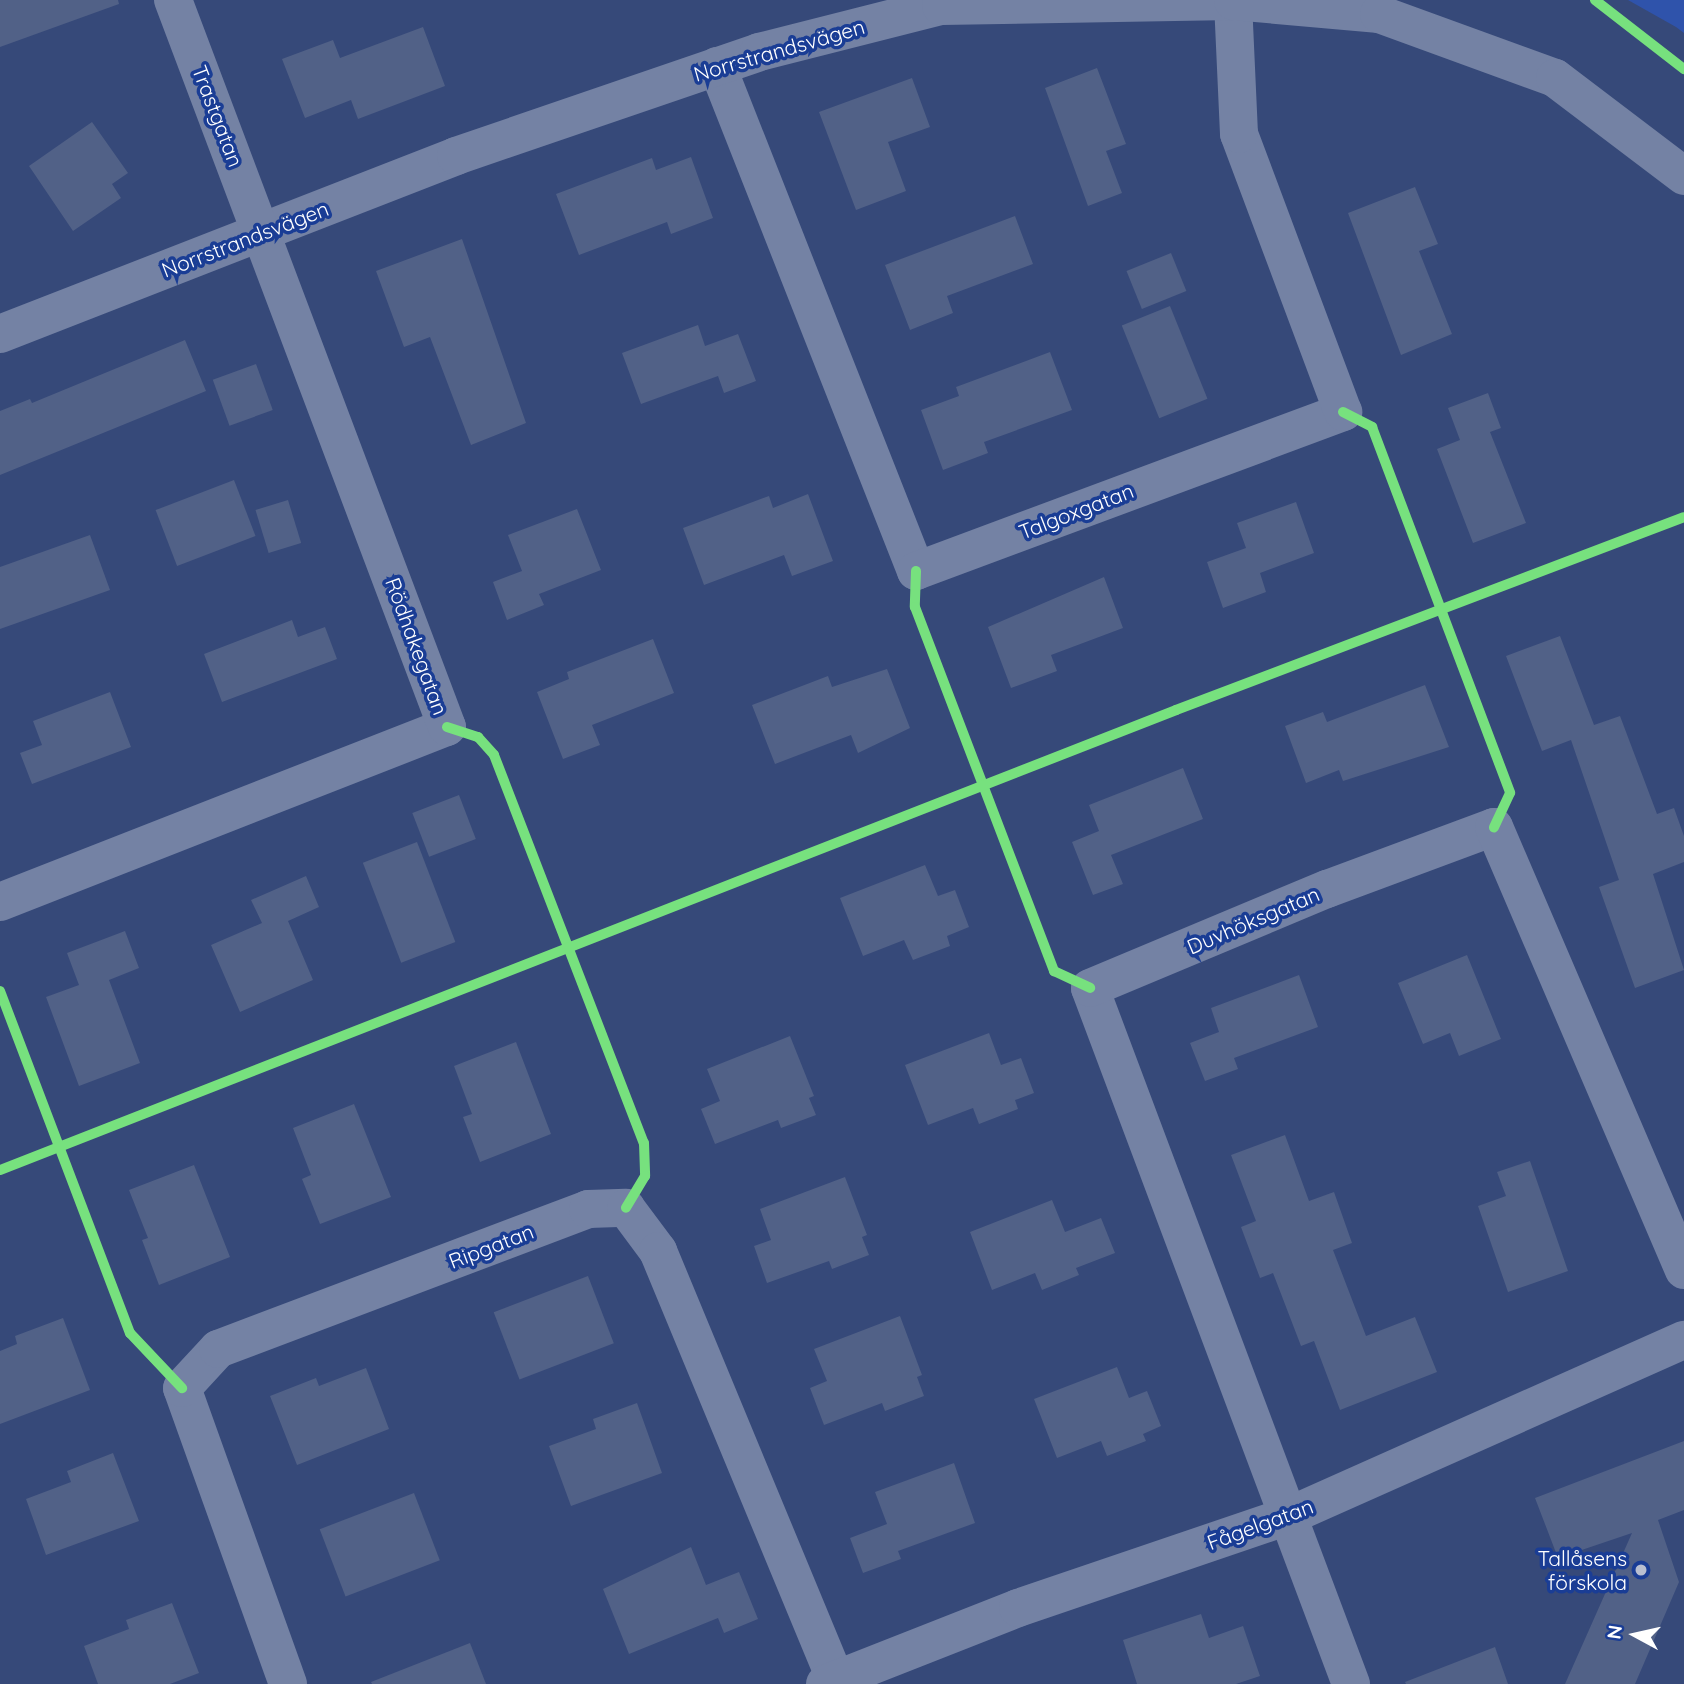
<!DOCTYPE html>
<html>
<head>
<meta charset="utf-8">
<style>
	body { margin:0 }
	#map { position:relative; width:1684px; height:1684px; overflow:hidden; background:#364979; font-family:Quicksand,sans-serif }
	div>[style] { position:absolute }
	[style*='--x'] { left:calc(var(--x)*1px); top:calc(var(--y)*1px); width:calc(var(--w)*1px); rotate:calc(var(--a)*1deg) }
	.green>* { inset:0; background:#2f53ab }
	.building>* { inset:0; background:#516187; transform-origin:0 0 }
	.minor>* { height:38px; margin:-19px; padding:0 19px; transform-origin:19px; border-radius:19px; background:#7482a4 }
	.cycleway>* { height:10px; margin:-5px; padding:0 5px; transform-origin:5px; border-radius:5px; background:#77e17e }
	.dots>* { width:19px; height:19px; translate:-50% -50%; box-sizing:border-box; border:4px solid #1a3d95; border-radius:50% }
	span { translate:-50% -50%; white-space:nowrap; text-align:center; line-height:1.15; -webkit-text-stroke:7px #1a3d95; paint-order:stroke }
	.street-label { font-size:21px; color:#fff }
	.poi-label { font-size:21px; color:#fff }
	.right { translate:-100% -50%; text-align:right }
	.north { position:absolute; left:1600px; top:1600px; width:70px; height:70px; -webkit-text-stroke:5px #1a3d95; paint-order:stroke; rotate:278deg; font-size:19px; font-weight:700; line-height:28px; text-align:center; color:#fff }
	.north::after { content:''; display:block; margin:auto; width:24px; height:32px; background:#fff; clip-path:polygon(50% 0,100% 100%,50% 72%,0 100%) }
</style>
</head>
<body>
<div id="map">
	<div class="green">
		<i style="clip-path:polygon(1628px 0,1684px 0,1684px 33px,1676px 27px)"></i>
	</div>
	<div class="building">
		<i style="clip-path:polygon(0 0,118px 0,119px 4px,0 47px)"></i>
		<i style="clip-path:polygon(423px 27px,445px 86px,358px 119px,351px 100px,305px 118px,282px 59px,333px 40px,340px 58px)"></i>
		<i style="clip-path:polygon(1097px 68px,1126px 144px,1106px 151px,1122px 193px,1088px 206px,1045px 88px)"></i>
		<i style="clip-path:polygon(912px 78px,930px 127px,888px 142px,906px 191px,856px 210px,819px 112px)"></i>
		<i style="clip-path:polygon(92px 122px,128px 173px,112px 184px,121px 198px,73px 231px,29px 166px)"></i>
		<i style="clip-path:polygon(691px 157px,713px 218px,671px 234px,667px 222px,579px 255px,556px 194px,652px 158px,656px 170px)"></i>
		<i style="clip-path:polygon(1415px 187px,1438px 244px,1419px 251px,1452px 334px,1401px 355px,1348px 213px)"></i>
		<i style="clip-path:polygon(1015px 216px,1033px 264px,947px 296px,953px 313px,910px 330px,885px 265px)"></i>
		<i style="clip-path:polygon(462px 239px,526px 423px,471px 445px,430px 337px,404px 347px,376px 271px)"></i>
		<i style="left:1171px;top:253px;width:41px;height:48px;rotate:68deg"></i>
		<i style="left:1170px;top:306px;width:100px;height:52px;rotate:68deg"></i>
		<i style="clip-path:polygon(698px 325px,705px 346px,738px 334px,756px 381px,724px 393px,718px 376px,641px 404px,622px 353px)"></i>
		<i style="clip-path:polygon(185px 340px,206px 391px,0 475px,0 411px,30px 399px,32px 403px)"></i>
		<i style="clip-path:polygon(1050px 352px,1072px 410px,984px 442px,988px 453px,943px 470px,921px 410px,959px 396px,956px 387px)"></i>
		<i style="left:256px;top:364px;width:49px;height:46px;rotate:70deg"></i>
		<i style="clip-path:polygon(1488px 393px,1501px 428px,1490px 432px,1526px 523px,1473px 543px,1437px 449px,1460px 440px,1448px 408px)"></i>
		<i style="left:234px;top:480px;width:60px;height:84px;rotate:69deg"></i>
		<i style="clip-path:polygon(808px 494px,833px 561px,792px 576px,784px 555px,704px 585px,683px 528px,769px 496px,773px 508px)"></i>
		<i style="left:288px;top:500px;width:45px;height:34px;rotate:73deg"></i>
		<i style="clip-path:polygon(1296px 502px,1314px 553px,1260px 573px,1266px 592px,1223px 608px,1207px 562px,1246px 548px,1237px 523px)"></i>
		<i style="clip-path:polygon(577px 509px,601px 570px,539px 594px,544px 605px,507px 620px,493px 582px,522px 571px,508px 535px)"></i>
		<i style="clip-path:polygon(90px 535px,110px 590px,0 629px,0 567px)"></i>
		<i style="clip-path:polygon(1104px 577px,1123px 628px,1051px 655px,1057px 671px,1011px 688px,988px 627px)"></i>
		<i style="clip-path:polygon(292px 620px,298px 637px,325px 627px,337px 659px,222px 702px,204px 654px)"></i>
		<i style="clip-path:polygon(1560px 636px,1594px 725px,1620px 716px,1657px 814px,1674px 808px,1684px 836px,1684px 862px,1653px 874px,1684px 970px,1635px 988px,1599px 887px,1619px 880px,1571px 740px,1542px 751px,1506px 656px)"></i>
		<i style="clip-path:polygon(653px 639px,674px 693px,592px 725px,600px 745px,563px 759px,537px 692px,569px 679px,567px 672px)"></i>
		<i style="clip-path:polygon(887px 669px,910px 728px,858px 753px,851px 735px,775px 764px,752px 705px,828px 676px,832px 687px)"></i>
		<i style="clip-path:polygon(1425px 685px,1449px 747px,1343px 781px,1339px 770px,1306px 783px,1285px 726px,1323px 712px,1327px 722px)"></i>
		<i style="clip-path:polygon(110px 692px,131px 747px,32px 784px,20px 753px,42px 745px,33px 721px)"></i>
		<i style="clip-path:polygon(1183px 768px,1203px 819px,1111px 855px,1123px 884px,1093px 895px,1072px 842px,1099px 831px,1089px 805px)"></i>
		<i style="left:459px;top:795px;width:47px;height:50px;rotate:69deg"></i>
		<i style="left:417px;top:842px;width:107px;height:58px;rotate:69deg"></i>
		<i style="clip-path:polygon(925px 865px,938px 896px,955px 890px,969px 927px,947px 936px,950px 946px,913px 960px,904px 940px,863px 956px,840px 898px)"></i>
		<i style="clip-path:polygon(306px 876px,319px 907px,288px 921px,313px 980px,240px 1012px,211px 945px,262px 923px,251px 900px)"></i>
		<i style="clip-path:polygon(125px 931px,139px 968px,109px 980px,140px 1063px,79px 1086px,46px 997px,79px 985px,67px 953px)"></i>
		<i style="clip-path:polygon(1467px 955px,1501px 1039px,1459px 1056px,1450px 1033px,1423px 1044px,1398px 983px)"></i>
		<i style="clip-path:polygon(1299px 975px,1318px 1027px,1234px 1058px,1238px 1069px,1205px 1081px,1190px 1043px,1219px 1032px,1211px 1008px)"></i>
		<i style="clip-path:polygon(989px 1033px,1001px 1065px,1021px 1058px,1034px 1093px,1015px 1100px,1018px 1109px,979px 1124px,973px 1108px,928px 1125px,905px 1065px)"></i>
		<i style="clip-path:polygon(790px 1036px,814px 1096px,809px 1098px,816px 1115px,781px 1128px,778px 1120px,715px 1144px,701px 1109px,720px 1101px,707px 1069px)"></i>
		<i style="clip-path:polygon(516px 1042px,551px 1134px,480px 1162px,463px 1117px,472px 1114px,454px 1066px)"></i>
		<i style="clip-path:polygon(354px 1104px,391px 1197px,320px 1224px,302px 1179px,311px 1175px,293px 1128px)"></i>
		<i style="clip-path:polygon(1285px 1135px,1309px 1201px,1334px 1192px,1352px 1243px,1333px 1250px,1366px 1336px,1415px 1317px,1437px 1372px,1340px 1410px,1314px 1341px,1301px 1346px,1273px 1273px,1260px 1278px,1241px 1227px,1256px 1221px,1231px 1155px)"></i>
		<i style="clip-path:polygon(1530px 1161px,1568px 1271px,1508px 1292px,1478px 1206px,1506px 1196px,1497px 1172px)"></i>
		<i style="clip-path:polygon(194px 1165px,230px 1257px,159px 1285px,142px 1240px,148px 1238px,129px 1190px)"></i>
		<i style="clip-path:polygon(845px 1177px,867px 1235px,862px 1237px,869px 1255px,832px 1269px,829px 1261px,767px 1283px,754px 1246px,771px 1240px,760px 1209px)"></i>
		<i style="clip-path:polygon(1052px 1200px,1065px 1232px,1101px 1218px,1115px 1253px,1076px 1268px,1079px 1275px,1042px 1290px,1035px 1273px,992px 1290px,970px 1232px)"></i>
		<i style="left:588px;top:1276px;width:72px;height:101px;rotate:69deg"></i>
		<i style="clip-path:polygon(900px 1316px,922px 1375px,917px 1377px,924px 1396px,885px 1411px,882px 1403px,824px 1425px,810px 1388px,827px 1381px,814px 1349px)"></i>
		<i style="clip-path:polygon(63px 1318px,90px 1390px,0 1424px,0 1351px,17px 1344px,15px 1336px)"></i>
		<i style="clip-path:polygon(1117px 1367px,1129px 1398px,1147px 1391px,1161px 1426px,1143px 1434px,1146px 1441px,1107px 1456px,1101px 1441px,1057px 1458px,1034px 1399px)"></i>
		<i style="clip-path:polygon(366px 1368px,389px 1429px,297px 1465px,270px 1396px,316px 1378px,319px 1386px)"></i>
		<i style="clip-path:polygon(637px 1403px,662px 1473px,571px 1506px,549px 1446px,596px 1429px,593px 1419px)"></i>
		<i style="clip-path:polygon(1684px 1441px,1684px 1510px,1658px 1520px,1679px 1582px,1635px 1684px,1565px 1684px,1632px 1533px,1558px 1558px,1535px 1498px)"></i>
		<i style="clip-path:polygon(113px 1453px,139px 1521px,46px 1555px,26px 1499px,71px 1482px,67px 1471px)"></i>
		<i style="clip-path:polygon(954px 1463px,975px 1523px,898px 1551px,901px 1559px,863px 1573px,850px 1538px,887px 1524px,875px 1492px)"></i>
		<i style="left:414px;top:1493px;width:72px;height:101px;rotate:69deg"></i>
		<i style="clip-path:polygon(691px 1547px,706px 1585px,739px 1572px,758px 1619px,724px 1633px,718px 1618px,629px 1654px,603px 1589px)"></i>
		<i style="clip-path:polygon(172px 1603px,199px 1673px,170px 1684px,98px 1684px,84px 1646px,129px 1629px,126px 1620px)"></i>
		<i style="clip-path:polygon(1201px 1614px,1209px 1638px,1243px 1626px,1260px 1676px,1236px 1684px,1137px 1684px,1123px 1640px)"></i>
		<i style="clip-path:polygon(470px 1643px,486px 1684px,372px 1684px,371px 1682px)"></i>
		<i style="clip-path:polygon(1495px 1647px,1508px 1684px,1406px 1684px,1405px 1682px)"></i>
	</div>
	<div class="minor">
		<i style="--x:717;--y:66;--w:543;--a:68.49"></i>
		<i style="--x:916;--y:571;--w:456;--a:-20.4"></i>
		<i style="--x:1343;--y:412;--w:297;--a:-110.5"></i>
		<i style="--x:1239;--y:134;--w:133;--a:-92.6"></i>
		<i style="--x:0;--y:334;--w:490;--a:-21.3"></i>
		<i style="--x:456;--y:156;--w:320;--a:-18.9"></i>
		<i style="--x:759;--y:52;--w:188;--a:-14.2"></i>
		<i style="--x:941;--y:6;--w:292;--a:-1"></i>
		<i style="--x:1233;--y:1;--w:147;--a:5.1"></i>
		<i style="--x:1379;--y:14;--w:187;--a:20"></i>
		<i style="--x:1555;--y:78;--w:162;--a:37.2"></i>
		<i style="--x:0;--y:902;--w:480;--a:-21.4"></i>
		<i style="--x:447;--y:727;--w:777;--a:-110.65"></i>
		<i style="--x:288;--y:1684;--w:314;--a:-109.7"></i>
		<i style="--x:182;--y:1388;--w:53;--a:-47.3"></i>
		<i style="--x:218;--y:1349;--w:396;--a:-20.7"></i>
		<i style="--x:588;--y:1209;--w:38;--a:-2"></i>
		<i style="--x:626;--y:1208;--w:54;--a:53.3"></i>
		<i style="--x:658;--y:1251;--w:469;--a:67.5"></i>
		<i style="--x:825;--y:1684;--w:207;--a:-21.5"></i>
		<i style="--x:1018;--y:1608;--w:283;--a:-18.8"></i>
		<i style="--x:1286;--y:1517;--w:436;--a:-24"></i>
		<i style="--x:1351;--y:1684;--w:743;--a:-110.56"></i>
		<i style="--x:1090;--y:988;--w:257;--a:-22.7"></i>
		<i style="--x:1327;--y:889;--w:178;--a:-20.4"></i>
		<i style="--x:1494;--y:827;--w:482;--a:66.8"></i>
	</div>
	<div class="cycleway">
		<i style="--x:1595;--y:0;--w:113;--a:37.8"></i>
		<i style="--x:1343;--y:412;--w:33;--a:27"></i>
		<i style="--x:1372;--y:427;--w:391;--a:69.3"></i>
		<i style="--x:1510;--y:793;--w:38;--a:115"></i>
		<i style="--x:916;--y:571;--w:36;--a:92"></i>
		<i style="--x:915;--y:607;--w:390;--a:69.1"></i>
		<i style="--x:1054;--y:971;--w:40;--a:25"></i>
		<i style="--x:447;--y:727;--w:33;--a:18"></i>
		<i style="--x:478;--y:737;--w:24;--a:48"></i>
		<i style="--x:494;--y:755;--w:416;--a:68.9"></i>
		<i style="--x:644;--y:1143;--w:33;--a:88"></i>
		<i style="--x:645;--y:1176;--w:37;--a:121"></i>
		<i style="--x:0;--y:991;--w:366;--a:69.2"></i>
		<i style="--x:130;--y:1333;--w:76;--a:46.6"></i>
		<i style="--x:0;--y:1170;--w:1263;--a:-21.36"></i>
		<i style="--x:1176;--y:710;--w:543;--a:-20.8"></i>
	</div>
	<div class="dots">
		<i style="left:1641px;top:1570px;background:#b9bfd0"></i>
	</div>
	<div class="street-label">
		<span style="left:779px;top:50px;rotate:-16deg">Norrstrandsvägen</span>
		<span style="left:218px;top:116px;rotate:69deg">Trastgatan</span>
		<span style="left:245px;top:239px;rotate:-21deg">Norrstrandsvägen</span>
		<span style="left:1076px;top:511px;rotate:-21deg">Talgoxgatan</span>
		<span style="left:417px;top:646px;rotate:70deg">Rödhakegatan</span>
		<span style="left:1253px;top:920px;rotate:-23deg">Duvhöksgatan</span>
		<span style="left:491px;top:1246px;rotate:-21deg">Ripgatan</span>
		<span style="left:1260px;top:1524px;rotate:-20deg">Fågelgatan</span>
	</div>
	<div class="poi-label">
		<span class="right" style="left:1627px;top:1570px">Tallåsens<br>förskola</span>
	</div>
	<div class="north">N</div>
</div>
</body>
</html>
